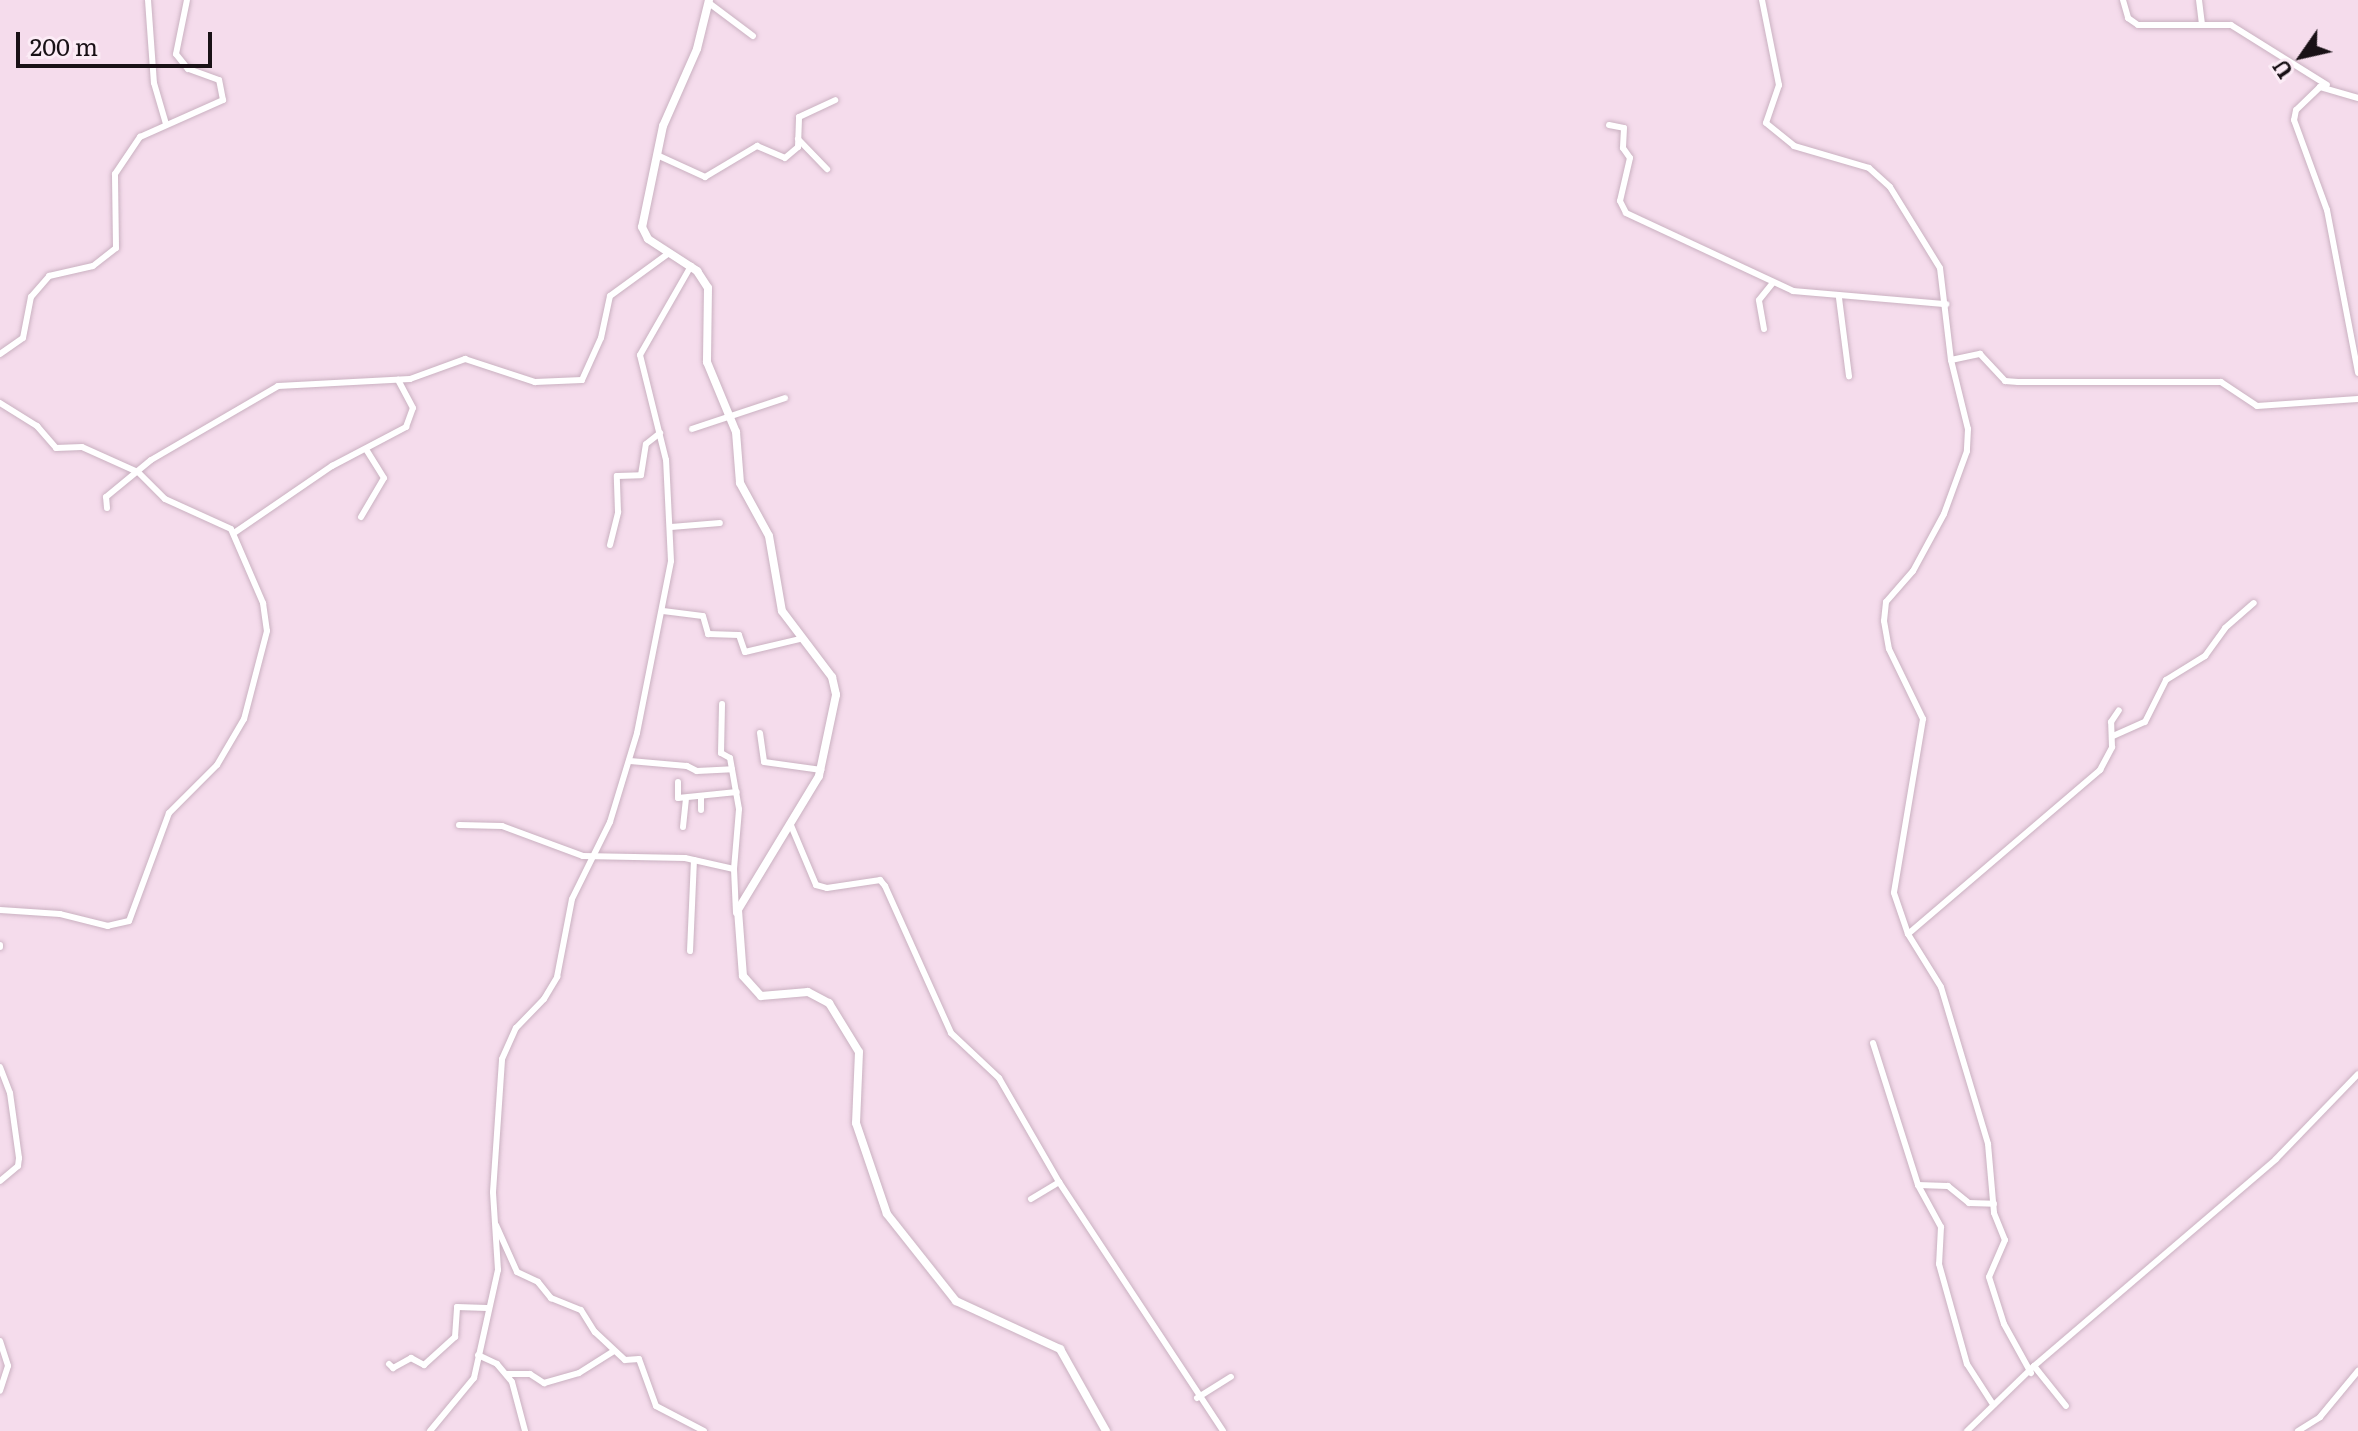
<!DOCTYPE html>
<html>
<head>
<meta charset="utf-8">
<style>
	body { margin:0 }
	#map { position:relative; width:2358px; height:1431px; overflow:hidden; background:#f5dcec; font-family:Literata,serif }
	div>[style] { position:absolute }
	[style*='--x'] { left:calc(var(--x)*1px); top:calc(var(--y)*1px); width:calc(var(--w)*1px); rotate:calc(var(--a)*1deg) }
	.roads { filter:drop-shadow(0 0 2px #cab1c1) drop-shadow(0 0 2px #cab1c1) }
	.minor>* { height:6px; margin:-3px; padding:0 3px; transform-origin:3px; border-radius:3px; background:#fff }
	.tertiary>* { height:8px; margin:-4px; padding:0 4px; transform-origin:4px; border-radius:4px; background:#fff }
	span { translate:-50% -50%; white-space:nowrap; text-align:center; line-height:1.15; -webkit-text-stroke:8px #fcecf6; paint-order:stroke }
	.north { position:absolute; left:2262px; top:16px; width:80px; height:80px; -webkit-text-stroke:6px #fcecf6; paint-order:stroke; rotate:236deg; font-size:22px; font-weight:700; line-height:32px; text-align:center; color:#191116 }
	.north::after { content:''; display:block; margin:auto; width:28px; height:36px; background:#191116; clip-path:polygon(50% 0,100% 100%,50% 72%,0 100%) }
	.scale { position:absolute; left:16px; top:32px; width:196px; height:36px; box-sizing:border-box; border:4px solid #191116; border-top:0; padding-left:10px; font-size:24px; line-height:28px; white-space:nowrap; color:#191116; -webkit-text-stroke:6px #fcecf6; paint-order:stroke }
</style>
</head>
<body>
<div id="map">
	<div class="roads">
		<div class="minor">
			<i style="--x:148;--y:0;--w:83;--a:85.9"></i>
			<i style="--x:154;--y:83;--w:43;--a:73.7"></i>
			<i style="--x:1762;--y:0;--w:87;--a:78.7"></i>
			<i style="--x:1779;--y:85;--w:40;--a:108.9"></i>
			<i style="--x:1766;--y:123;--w:36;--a:39"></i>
			<i style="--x:1794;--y:146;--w:78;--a:16.3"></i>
			<i style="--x:1869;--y:168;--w:28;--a:42"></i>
			<i style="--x:1890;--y:187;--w:95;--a:58.3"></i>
			<i style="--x:1940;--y:268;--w:93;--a:83.2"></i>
			<i style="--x:1951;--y:360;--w:30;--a:-12"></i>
			<i style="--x:1980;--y:354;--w:37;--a:47"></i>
			<i style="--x:2005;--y:381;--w:13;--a:4"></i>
			<i style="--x:2018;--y:382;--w:203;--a:0"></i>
			<i style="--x:2221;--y:382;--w:43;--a:33.7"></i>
			<i style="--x:2257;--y:406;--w:101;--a:-4"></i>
			<i style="--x:2123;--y:0;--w:19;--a:74"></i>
			<i style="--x:2128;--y:18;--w:12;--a:35"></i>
			<i style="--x:2138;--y:25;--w:93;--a:0"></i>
			<i style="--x:2231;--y:25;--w:113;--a:32"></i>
			<i style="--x:2199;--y:0;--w:23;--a:83"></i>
			<i style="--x:709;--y:3;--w:55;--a:36.9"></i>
			<i style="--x:2358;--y:98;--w:40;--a:-164"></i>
			<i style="--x:2320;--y:87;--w:33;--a:136"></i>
			<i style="--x:2296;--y:110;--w:10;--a:101"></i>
			<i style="--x:2294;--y:120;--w:96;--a:69.9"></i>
			<i style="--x:2327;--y:210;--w:166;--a:79.2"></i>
			<i style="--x:1609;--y:125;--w:15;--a:11"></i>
			<i style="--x:1624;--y:128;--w:20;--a:93"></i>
			<i style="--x:1623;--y:148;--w:12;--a:55"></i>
			<i style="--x:1630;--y:158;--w:44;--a:103.1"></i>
			<i style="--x:1620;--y:201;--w:13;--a:63"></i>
			<i style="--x:1626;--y:213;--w:184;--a:25"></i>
			<i style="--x:1793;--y:291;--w:154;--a:4.9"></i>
			<i style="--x:798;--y:139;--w:42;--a:46"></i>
			<i style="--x:657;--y:155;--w:53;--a:24.6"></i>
			<i style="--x:705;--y:177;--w:61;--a:-30.8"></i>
			<i style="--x:757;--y:146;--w:30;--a:23"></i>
			<i style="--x:785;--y:158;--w:17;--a:-40"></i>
			<i style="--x:798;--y:147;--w:30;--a:-88"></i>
			<i style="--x:799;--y:117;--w:40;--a:-25"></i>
			<i style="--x:1839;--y:298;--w:79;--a:82.7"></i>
			<i style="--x:1764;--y:329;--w:29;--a:-100"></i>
			<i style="--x:1759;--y:300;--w:22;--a:-51"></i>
			<i style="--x:0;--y:354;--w:28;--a:-35"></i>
			<i style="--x:23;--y:338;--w:42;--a:-79"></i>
			<i style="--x:31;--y:297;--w:28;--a:-49"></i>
			<i style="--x:49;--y:276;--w:45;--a:-12.8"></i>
			<i style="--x:93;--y:266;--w:29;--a:-38"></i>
			<i style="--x:116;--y:248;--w:74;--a:-90.8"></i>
			<i style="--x:115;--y:174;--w:45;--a:-56"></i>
			<i style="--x:140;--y:137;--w:91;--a:-24"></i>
			<i style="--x:223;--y:100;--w:20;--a:-101"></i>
			<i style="--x:219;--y:80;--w:33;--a:-160"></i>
			<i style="--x:188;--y:69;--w:19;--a:-129"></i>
			<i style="--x:176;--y:54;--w:55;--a:-78.5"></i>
			<i style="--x:1951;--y:360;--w:71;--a:76.2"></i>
			<i style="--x:1968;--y:429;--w:22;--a:93"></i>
			<i style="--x:1967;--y:451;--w:67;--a:110.1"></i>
			<i style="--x:1944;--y:514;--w:65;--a:118.5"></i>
			<i style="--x:1913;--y:571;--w:41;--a:131.1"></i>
			<i style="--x:1886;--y:602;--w:19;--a:96"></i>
			<i style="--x:1884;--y:621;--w:28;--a:80"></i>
			<i style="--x:1889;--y:649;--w:78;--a:64.1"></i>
			<i style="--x:1923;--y:719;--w:176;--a:99.5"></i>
			<i style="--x:1894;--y:893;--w:43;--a:71.1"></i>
			<i style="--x:1908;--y:934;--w:62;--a:58.1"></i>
			<i style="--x:1941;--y:987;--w:164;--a:73.3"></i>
			<i style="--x:1988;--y:1144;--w:69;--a:85"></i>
			<i style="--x:1994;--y:1213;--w:29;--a:68"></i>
			<i style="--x:2005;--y:1240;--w:40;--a:113.4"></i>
			<i style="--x:1989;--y:1277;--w:49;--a:72.3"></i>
			<i style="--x:2004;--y:1324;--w:56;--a:61.1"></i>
			<i style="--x:0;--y:403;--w:44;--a:31.9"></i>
			<i style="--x:37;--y:426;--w:29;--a:49"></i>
			<i style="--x:56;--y:448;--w:26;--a:-2"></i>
			<i style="--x:82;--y:447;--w:61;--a:24.1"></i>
			<i style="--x:138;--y:472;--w:38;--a:45"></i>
			<i style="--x:165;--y:499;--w:72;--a:24.4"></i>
			<i style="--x:231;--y:529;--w:81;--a:66.6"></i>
			<i style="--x:263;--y:603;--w:28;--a:82"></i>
			<i style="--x:267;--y:631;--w:91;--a:104.6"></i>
			<i style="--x:244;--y:719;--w:53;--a:120.4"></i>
			<i style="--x:217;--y:765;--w:68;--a:135"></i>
			<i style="--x:169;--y:813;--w:115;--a:110.3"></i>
			<i style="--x:129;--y:921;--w:22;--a:167"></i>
			<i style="--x:108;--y:926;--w:49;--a:-166"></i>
			<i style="--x:60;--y:914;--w:60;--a:-176.2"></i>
			<i style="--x:692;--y:429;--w:98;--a:-18.4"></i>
			<i style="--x:107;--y:508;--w:11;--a:-95"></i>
			<i style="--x:106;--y:497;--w:58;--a:-39.4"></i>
			<i style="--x:151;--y:460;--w:147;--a:-30.2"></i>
			<i style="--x:278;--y:386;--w:132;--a:-3"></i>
			<i style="--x:410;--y:379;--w:59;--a:-20"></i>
			<i style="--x:465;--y:359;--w:74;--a:18.2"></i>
			<i style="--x:535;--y:382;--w:47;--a:-2.4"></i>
			<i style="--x:582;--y:380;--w:46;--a:-65.7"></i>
			<i style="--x:601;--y:338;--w:43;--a:-77.9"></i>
			<i style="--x:610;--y:296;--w:73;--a:-36.1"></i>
			<i style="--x:361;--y:517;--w:45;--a:-59.5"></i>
			<i style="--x:384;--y:478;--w:32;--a:-122"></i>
			<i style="--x:671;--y:527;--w:49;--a:-4.7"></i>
			<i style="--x:234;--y:533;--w:119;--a:-34.4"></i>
			<i style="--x:332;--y:466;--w:84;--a:-27.8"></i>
			<i style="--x:406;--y:427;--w:20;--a:-70"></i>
			<i style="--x:413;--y:408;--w:32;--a:-118"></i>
			<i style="--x:610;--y:545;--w:34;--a:-76"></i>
			<i style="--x:618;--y:512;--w:36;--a:-92"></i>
			<i style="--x:617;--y:476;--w:24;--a:-2"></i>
			<i style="--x:641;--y:475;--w:31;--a:-81"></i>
			<i style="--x:646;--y:444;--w:18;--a:-38"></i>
			<i style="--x:663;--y:611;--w:40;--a:7.1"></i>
			<i style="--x:703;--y:616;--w:19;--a:74"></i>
			<i style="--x:708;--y:634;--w:31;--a:2"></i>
			<i style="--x:739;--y:635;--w:18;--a:71"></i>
			<i style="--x:745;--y:652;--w:57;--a:-13.3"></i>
			<i style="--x:760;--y:733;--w:29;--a:82"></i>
			<i style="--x:764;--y:762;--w:58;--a:8"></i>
			<i style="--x:2113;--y:736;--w:35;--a:-24"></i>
			<i style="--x:2145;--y:722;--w:47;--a:-63.4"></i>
			<i style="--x:2166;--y:680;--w:46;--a:-31.6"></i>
			<i style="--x:2205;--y:656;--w:34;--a:-54"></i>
			<i style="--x:2225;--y:628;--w:38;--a:-41"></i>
			<i style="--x:630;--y:761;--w:57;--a:5"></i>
			<i style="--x:687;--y:766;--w:11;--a:27"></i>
			<i style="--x:697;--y:771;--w:35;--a:-3"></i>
			<i style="--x:678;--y:782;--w:16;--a:90"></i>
			<i style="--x:678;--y:798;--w:59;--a:-5.8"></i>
			<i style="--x:701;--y:798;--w:12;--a:90"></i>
			<i style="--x:790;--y:823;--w:67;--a:67.2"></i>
			<i style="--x:816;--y:885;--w:11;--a:15"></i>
			<i style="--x:827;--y:888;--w:54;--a:-8.6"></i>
			<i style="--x:880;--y:880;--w:8;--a:50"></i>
			<i style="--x:885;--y:886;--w:161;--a:65.8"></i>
			<i style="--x:951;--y:1033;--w:66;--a:43.2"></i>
			<i style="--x:999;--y:1078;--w:120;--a:60"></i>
			<i style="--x:1059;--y:1182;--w:298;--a:56.6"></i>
			<i style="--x:459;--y:825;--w:43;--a:1.3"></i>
			<i style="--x:502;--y:826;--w:86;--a:20.3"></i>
			<i style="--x:583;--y:856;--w:102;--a:1.1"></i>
			<i style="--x:685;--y:858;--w:50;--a:12.7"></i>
			<i style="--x:734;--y:869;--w:60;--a:-85.2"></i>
			<i style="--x:739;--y:809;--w:52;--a:-100"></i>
			<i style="--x:730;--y:758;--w:10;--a:-151"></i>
			<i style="--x:721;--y:753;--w:49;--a:-88.8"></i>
			<i style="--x:683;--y:827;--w:27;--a:-84"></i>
			<i style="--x:734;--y:869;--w:44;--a:87.4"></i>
			<i style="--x:1908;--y:934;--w:253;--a:-40.5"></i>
			<i style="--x:2100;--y:770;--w:26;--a:-62"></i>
			<i style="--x:2112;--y:747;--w:25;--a:-92"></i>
			<i style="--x:2111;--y:722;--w:14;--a:-56"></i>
			<i style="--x:0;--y:945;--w:2;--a:90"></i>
			<i style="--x:690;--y:951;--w:91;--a:-87.5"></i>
			<i style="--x:1873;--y:1043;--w:149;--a:72.4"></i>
			<i style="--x:1918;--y:1185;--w:30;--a:2"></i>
			<i style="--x:1948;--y:1186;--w:27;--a:39"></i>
			<i style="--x:1969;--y:1203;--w:25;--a:2"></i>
			<i style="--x:0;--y:1067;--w:28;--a:69"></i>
			<i style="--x:10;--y:1093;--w:66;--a:82.1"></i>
			<i style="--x:19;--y:1158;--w:8;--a:97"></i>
			<i style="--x:18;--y:1166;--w:23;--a:140"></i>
			<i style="--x:1918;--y:1185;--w:48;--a:61.3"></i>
			<i style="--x:1941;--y:1227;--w:37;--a:93"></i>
			<i style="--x:1939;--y:1264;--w:104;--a:74.4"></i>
			<i style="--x:1967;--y:1364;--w:46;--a:57.3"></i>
			<i style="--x:1031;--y:1199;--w:33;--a:-31"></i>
			<i style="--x:496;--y:1225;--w:51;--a:65.9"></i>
			<i style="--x:517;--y:1272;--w:23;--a:25"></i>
			<i style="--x:538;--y:1282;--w:21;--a:51"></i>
			<i style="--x:551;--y:1298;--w:32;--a:22"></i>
			<i style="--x:581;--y:1310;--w:26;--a:58"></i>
			<i style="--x:595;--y:1332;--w:41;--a:43"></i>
			<i style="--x:625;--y:1360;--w:14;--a:-4"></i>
			<i style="--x:639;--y:1359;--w:50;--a:70.1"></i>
			<i style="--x:656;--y:1406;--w:54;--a:27.5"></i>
			<i style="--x:0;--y:1341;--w:26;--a:72"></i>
			<i style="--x:8;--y:1366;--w:26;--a:108"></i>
			<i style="--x:478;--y:1355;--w:21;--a:25"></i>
			<i style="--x:497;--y:1364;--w:23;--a:50"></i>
			<i style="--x:512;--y:1382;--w:51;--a:75.1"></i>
			<i style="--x:389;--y:1364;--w:6;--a:45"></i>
			<i style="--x:393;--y:1368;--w:21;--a:-29"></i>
			<i style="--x:411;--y:1358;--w:15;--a:28"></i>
			<i style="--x:424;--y:1365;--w:42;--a:-42.1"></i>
			<i style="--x:455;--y:1337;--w:30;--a:-86"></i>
			<i style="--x:457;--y:1307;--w:30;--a:2"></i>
			<i style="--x:2034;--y:1366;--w:51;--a:51.3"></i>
			<i style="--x:507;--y:1374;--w:23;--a:0"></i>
			<i style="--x:530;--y:1374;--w:17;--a:33"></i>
			<i style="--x:544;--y:1383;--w:36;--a:-16"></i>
			<i style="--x:579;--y:1373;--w:41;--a:-32.2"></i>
			<i style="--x:1197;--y:1398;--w:40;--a:-32"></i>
			<i style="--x:430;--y:1431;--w:69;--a:-50.3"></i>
			<i style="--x:474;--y:1378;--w:111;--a:-77.5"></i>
			<i style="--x:498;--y:1270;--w:78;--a:-93.7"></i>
			<i style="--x:493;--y:1192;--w:133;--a:-86.1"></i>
			<i style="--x:502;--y:1059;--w:34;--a:-66"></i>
			<i style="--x:516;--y:1028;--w:40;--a:-46"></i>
			<i style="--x:544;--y:999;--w:26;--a:-59"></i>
			<i style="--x:557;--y:977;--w:79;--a:-79.1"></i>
			<i style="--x:572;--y:899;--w:86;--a:-63.7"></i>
			<i style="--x:610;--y:822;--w:93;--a:-73.1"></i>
			<i style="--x:637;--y:733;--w:175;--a:-78.8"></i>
			<i style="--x:671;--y:561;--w:101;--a:-92.8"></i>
			<i style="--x:666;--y:460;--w:108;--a:-103.9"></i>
			<i style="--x:640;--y:355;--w:103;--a:-60.2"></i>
			<i style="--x:1967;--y:1431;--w:93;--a:-44.1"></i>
			<i style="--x:2034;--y:1366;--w:318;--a:-40.5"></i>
			<i style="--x:2276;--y:1159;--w:118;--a:-46"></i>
			<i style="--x:2298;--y:1431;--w:26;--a:-32"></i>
			<i style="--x:2320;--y:1417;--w:60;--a:-50.4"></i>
		</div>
		<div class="tertiary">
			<i style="--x:709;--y:0;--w:50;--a:103.8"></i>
			<i style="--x:697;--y:49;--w:84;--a:113.8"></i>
			<i style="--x:663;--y:126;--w:103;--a:101.7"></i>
			<i style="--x:642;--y:227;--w:13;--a:63"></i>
			<i style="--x:648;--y:239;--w:59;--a:33.1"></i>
			<i style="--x:697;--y:271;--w:20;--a:57"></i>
			<i style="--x:708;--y:288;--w:74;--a:90.8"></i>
			<i style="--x:707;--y:362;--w:76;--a:67.5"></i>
			<i style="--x:736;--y:432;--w:51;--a:85.5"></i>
			<i style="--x:740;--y:483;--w:60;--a:61.3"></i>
			<i style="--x:769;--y:536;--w:76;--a:80.2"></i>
			<i style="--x:782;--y:611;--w:83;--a:52.9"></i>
			<i style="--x:832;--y:677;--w:18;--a:77"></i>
			<i style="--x:836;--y:695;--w:83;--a:101.9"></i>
			<i style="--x:819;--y:776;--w:157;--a:121.2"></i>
			<i style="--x:738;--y:910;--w:66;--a:85.7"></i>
			<i style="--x:743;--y:976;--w:27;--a:48"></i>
			<i style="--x:761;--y:996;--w:47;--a:-4.9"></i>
			<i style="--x:808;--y:992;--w:24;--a:28"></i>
			<i style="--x:829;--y:1003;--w:57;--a:58.5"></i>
			<i style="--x:859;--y:1052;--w:71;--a:92.4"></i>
			<i style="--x:856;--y:1123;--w:96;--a:71.2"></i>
			<i style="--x:887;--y:1214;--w:111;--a:51.6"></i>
			<i style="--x:956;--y:1301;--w:115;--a:24.8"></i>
			<i style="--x:1060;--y:1349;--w:94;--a:60.7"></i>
		</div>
	</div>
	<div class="north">U</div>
	<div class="scale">200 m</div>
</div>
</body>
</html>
